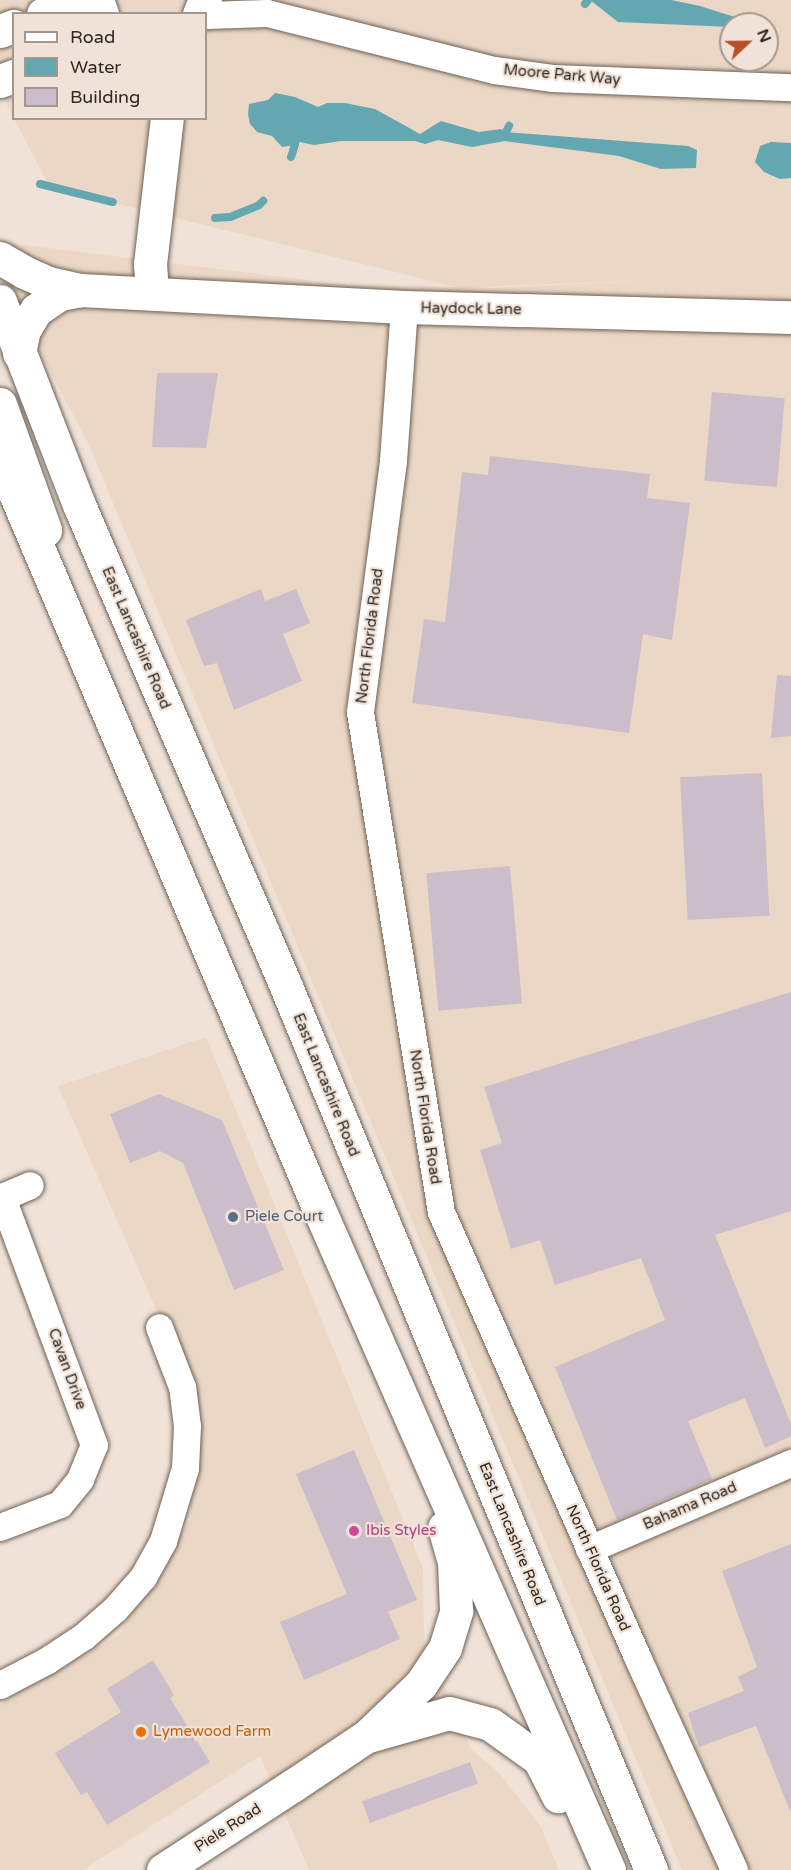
<!DOCTYPE html>
<html>
<head>
<meta charset="utf-8">
<style>
	body { margin:0 }
	#map { position:relative; width:791px; height:1870px; overflow:hidden; background:#f0e2d6; font-family:"Varela Round",sans-serif }
	div>[style] { position:absolute }
	[style*='--x'] { left:calc(var(--x)*1px); top:calc(var(--y)*1px); width:calc(var(--w)*1px); rotate:calc(var(--a)*1deg) }
	.built>* { inset:0; background:#ebd7c5 }
	.water>* { inset:0; background:#63a7b0 }
	.stream>* { height:8px; margin:-4px; padding:0 4px; transform-origin:4px; border-radius:4px; background:#63a7b0 }
	.building>* { inset:0; background:#cbbeca; transform-origin:0 0 }
	.roads { filter:drop-shadow(0 0 2px #6d6157) drop-shadow(0 0 2px #6d6157) }
	.street>* { height:27px; margin:-13.5px; padding:0 13.5px; transform-origin:13.5px; border-radius:13.5px; background:#fff }
	.secondary>* { height:33px; margin:-16.5px; padding:0 16.5px; transform-origin:16.5px; border-radius:16.5px; background:#fff }
	.highway>* { height:33px; margin:-16.5px; padding:0 16.5px; transform-origin:16.5px; border-radius:16.5px; background:#fff }
	.dots>* { width:16px; height:16px; translate:-50% -50%; box-sizing:border-box; border:3px solid #f0e2d6; border-radius:50% }
	span { translate:-50% -50%; white-space:nowrap; text-align:center; line-height:1.15; -webkit-text-stroke:4.5px #f0e2d6; paint-order:stroke }
	.street-label { font-size:15px; color:#2d2824 }
	.service-label { font-size:15px; color:#4e5e75 }
	.left { translate:0 -50%; text-align:left }
	.hotel-label { font-size:15px; color:#b23c85 }
	.food-label { font-size:15px; color:#c56008 }
	.legend { position:absolute; left:12px; top:12px; width:195px; height:108px; box-sizing:border-box; background:#f0e2d6; border:2px solid #a2988f; margin:0; padding:8px 10px; list-style:none; font-size:18px; color:#2d2824 }
	.legend li { display:flex; align-items:center; gap:12px; height:30px }
	.legend b { width:30px; border:2px solid #a2988f }
	.north { position:absolute; left:719px; top:12px; width:60px; height:60px; box-sizing:border-box; background:#f0e2d6; border:2px solid #a2988f; border-radius:50%; rotate:68deg; font-size:16px; font-weight:700; line-height:24px; text-align:center; color:#2d2824 }
	.north::after { content:''; display:block; margin:auto; width:21px; height:27px; background:#b75028; clip-path:polygon(50% 0,100% 100%,50% 72%,0 100%) }
</style>
</head>
<body>
<div id="map">
	<div class="built">
		<i style="clip-path:polygon(evenodd,0 0,791px 0,791px 1870px,682px 1870px,89px 445px,0 277px,0 242px,347px 285px,456px 287px,50px 187px,14px 119px,206px 118px,206px 14px,14px 14px,13px 117px,0 91px,0 0,731px 24px,767px 24px,767px 60px,731px 60px,731px 24px,0 0,690px 279px,487px 288px,476px 287px,477px 287px,690px 279px)"></i>
		<i style="clip-path:polygon(206px 1037px,423px 1568px,424px 1640px,471px 1749px,500px 1774px,541px 1827px,559px 1870px,309px 1870px,260px 1756px,83px 1870px,0 1870px,0 1704px,119px 1635px,191px 1518px,187px 1380px,58px 1086px)"></i>
	</div>
	<div class="water">
		<i style="clip-path:polygon(590px 0,671px 0,700px 6px,757px 24px,731px 24px,731px 27px,618px 22px)"></i>
		<i style="clip-path:polygon(275px 93px,295px 97px,318px 107px,327px 103px,345px 103px,375px 109px,420px 134px,441px 121px,479px 132px,501px 129px,506px 132px,688px 146px,697px 150px,696px 168px,661px 169px,619px 156px,505px 141px,472px 147px,438px 140px,425px 144px,415px 141px,341px 141px,314px 145px,300px 142px,295px 145px,282px 147px,272px 136px,257px 132px,250px 124px,248px 114px,249px 104px,268px 100px)"></i>
		<i style="clip-path:polygon(771px 142px,791px 143px,791px 178px,780px 179px,764px 172px,755px 162px,760px 146px)"></i>
	</div>
	<div class="stream">
		<i style="--x:585;--y:4;--w:5;--a:-53"></i>
		<i style="--x:506;--y:132;--w:7;--a:-63"></i>
		<i style="--x:291;--y:157;--w:13;--a:-72"></i>
		<i style="--x:40;--y:184;--w:75;--a:13.9"></i>
		<i style="--x:215;--y:218;--w:15;--a:-4"></i>
		<i style="--x:230;--y:217;--w:31;--a:-22"></i>
		<i style="--x:259;--y:205;--w:6;--a:-45"></i>
	</div>
	<div class="building">
		<i style="clip-path:polygon(157px 373px,218px 373px,206px 448px,152px 447px)"></i>
		<i style="left:712px;top:392px;width:73px;height:89px;rotate:5deg"></i>
		<i style="clip-path:polygon(490px 456px,650px 474px,647px 498px,690px 503px,672px 640px,643px 634px,629px 733px,412px 703px,424px 619px,445px 622px,462px 472px,488px 475px)"></i>
		<i style="clip-path:polygon(261px 589px,265px 601px,296px 589px,310px 623px,283px 634px,302px 681px,234px 710px,217px 663px,204px 666px,186px 620px)"></i>
		<i style="clip-path:polygon(777px 675px,791px 676px,791px 736px,771px 738px)"></i>
		<i style="left:762px;top:773px;width:143px;height:82px;rotate:87deg"></i>
		<i style="left:510px;top:866px;width:138px;height:84px;rotate:85deg"></i>
		<i style="clip-path:polygon(791px 992px,791px 1211px,715px 1235px,791px 1424px,791px 1436px,765px 1448px,745px 1398px,688px 1421px,712px 1479px,617px 1520px,555px 1367px,665px 1320px,641px 1258px,555px 1285px,540px 1240px,511px 1249px,480px 1150px,502px 1143px,484px 1087px)"></i>
		<i style="clip-path:polygon(159px 1094px,222px 1120px,284px 1270px,234px 1290px,183px 1163px,160px 1151px,130px 1163px,110px 1114px)"></i>
		<i style="clip-path:polygon(354px 1450px,417px 1600px,388px 1612px,400px 1639px,304px 1680px,280px 1622px,347px 1594px,296px 1474px)"></i>
		<i style="clip-path:polygon(791px 1544px,791px 1811px,790px 1811px,756px 1726px,699px 1747px,688px 1713px,744px 1691px,738px 1677px,757px 1667px,722px 1571px)"></i>
		<i style="clip-path:polygon(153px 1660px,174px 1695px,170px 1698px,210px 1762px,107px 1825px,87px 1792px,81px 1795px,55px 1753px,121px 1712px,107px 1689px)"></i>
		<i style="left:470px;top:1762px;width:23px;height:115px;rotate:70deg"></i>
	</div>
	<div class="roads">
		<div class="street">
			<i style="--x:206;--y:15;--w:61;--a:-1.9"></i>
			<i style="--x:267;--y:13;--w:234;--a:14.1"></i>
			<i style="--x:494;--y:70;--w:60;--a:7.7"></i>
			<i style="--x:553;--y:78;--w:238;--a:2.2"></i>
			<i style="--x:404;--y:307;--w:154;--a:94.1"></i>
			<i style="--x:393;--y:461;--w:253;--a:97.5"></i>
			<i style="--x:360;--y:712;--w:507;--a:80.8"></i>
			<i style="--x:441;--y:1212;--w:488;--a:66.2"></i>
			<i style="--x:638;--y:1659;--w:232;--a:65.5"></i>
			<i style="--x:0;--y:1527;--w:64;--a:-21"></i>
			<i style="--x:60;--y:1504;--w:32;--a:-51"></i>
			<i style="--x:80;--y:1479;--w:37;--a:-68"></i>
			<i style="--x:94;--y:1445;--w:265;--a:-110.4"></i>
			<i style="--x:2;--y:1197;--w:30;--a:-23"></i>
			<i style="--x:589;--y:1549;--w:220;--a:-23.1"></i>
			<i style="--x:0;--y:1685;--w:52;--a:-27.6"></i>
			<i style="--x:46;--y:1661;--w:45;--a:-33.3"></i>
			<i style="--x:84;--y:1636;--w:41;--a:-41.1"></i>
			<i style="--x:115;--y:1609;--w:43;--a:-48.8"></i>
			<i style="--x:143;--y:1577;--w:41;--a:-60.9"></i>
			<i style="--x:163;--y:1541;--w:76;--a:-73.2"></i>
			<i style="--x:185;--y:1468;--w:42;--a:-87.3"></i>
			<i style="--x:187;--y:1426;--w:39;--a:-97"></i>
			<i style="--x:182;--y:1387;--w:64;--a:-111"></i>
		</div>
		<div class="secondary">
			<i style="--x:97;--y:0;--w:15;--a:70"></i>
			<i style="--x:43;--y:14;--w:32;--a:-26"></i>
			<i style="--x:199;--y:14;--w:15;--a:-67"></i>
			<i style="--x:0;--y:31;--w:15;--a:-20"></i>
			<i style="--x:0;--y:81;--w:15;--a:-20"></i>
			<i style="--x:0;--y:258;--w:28;--a:30"></i>
			<i style="--x:24;--y:272;--w:27;--a:24"></i>
			<i style="--x:49;--y:283;--w:32;--a:13"></i>
			<i style="--x:80;--y:290;--w:324;--a:3"></i>
			<i style="--x:404;--y:307;--w:387;--a:1.5"></i>
			<i style="--x:152;--y:292;--w:28;--a:-94"></i>
			<i style="--x:150;--y:264;--w:147;--a:-83.4"></i>
			<i style="--x:19;--y:353;--w:24;--a:-78"></i>
			<i style="--x:24;--y:330;--w:23;--a:-59"></i>
			<i style="--x:36;--y:310;--w:29;--a:-34"></i>
			<i style="--x:60;--y:294;--w:20;--a:-11"></i>
			<i style="--x:0;--y:404;--w:134;--a:70.3"></i>
			<i style="--x:163;--y:1870;--w:154;--a:-33.1"></i>
		</div>
		<div class="highway">
			<i style="--x:0;--y:301;--w:221;--a:68.8"></i>
			<i style="--x:80;--y:507;--w:519;--a:66.74"></i>
			<i style="--x:285;--y:984;--w:959;--a:67.55"></i>
			<i style="--x:0;--y:458;--w:816;--a:66.99"></i>
			<i style="--x:319;--y:1209;--w:722;--a:66.31"></i>
			<i style="--x:369;--y:1736;--w:83;--a:-16"></i>
			<i style="--x:449;--y:1713;--w:42;--a:15"></i>
			<i style="--x:490;--y:1724;--w:60;--a:35.5"></i>
			<i style="--x:539;--y:1759;--w:42;--a:62.8"></i>
			<i style="--x:292;--y:1786;--w:90;--a:-33.7"></i>
			<i style="--x:367;--y:1736;--w:75;--a:-43.9"></i>
			<i style="--x:421;--y:1684;--w:43;--a:-56.3"></i>
			<i style="--x:445;--y:1648;--w:39;--a:-73"></i>
			<i style="--x:456;--y:1611;--w:49;--a:-92.3"></i>
			<i style="--x:454;--y:1562;--w:36;--a:-106"></i>
		</div>
	</div>
	<div class="dots">
		<i style="left:233px;top:1217px;background:#5c6f8a"></i>
		<i style="left:354px;top:1531px;background:#d1479c"></i>
		<i style="left:141px;top:1732px;background:#e8710a"></i>
	</div>
	<div class="street-label">
		<span style="left:562px;top:75px;rotate:5deg">Moore Park Way</span>
		<span style="left:471px;top:309px;rotate:1deg">Haydock Lane</span>
		<span style="left:370px;top:636px;rotate:-83deg">North Florida Road</span>
		<span style="left:136px;top:638px;rotate:67deg">East Lancashire Road</span>
		<span style="left:326px;top:1085px;rotate:68deg">East Lancashire Road</span>
		<span style="left:425px;top:1117px;rotate:81deg">North Florida Road</span>
		<span style="left:67px;top:1369px;rotate:70deg">Cavan Drive</span>
		<span style="left:690px;top:1506px;rotate:-23deg">Bahama Road</span>
		<span style="left:512px;top:1534px;rotate:68deg">East Lancashire Road</span>
		<span style="left:598px;top:1568px;rotate:66deg">North Florida Road</span>
		<span style="left:228px;top:1828px;rotate:-33deg">Piele Road</span>
	</div>
	<div class="service-label">
		<span class="left" style="left:245px;top:1217px">Piele Court</span>
	</div>
	<div class="hotel-label">
		<span class="left" style="left:366px;top:1531px">Ibis Styles</span>
	</div>
	<div class="food-label">
		<span class="left" style="left:153px;top:1732px">Lymewood Farm</span>
	</div>
	<ul class="legend">
	<li><b style="height:8px;background:#fff"></b>Road</li>
	<li><b style="height:16px;background:#63a7b0"></b>Water</li>
	<li><b style="height:16px;background:#cbbeca"></b>Building</li>
	</ul>
	<div class="north">N</div>
</div>
</body>
</html>
